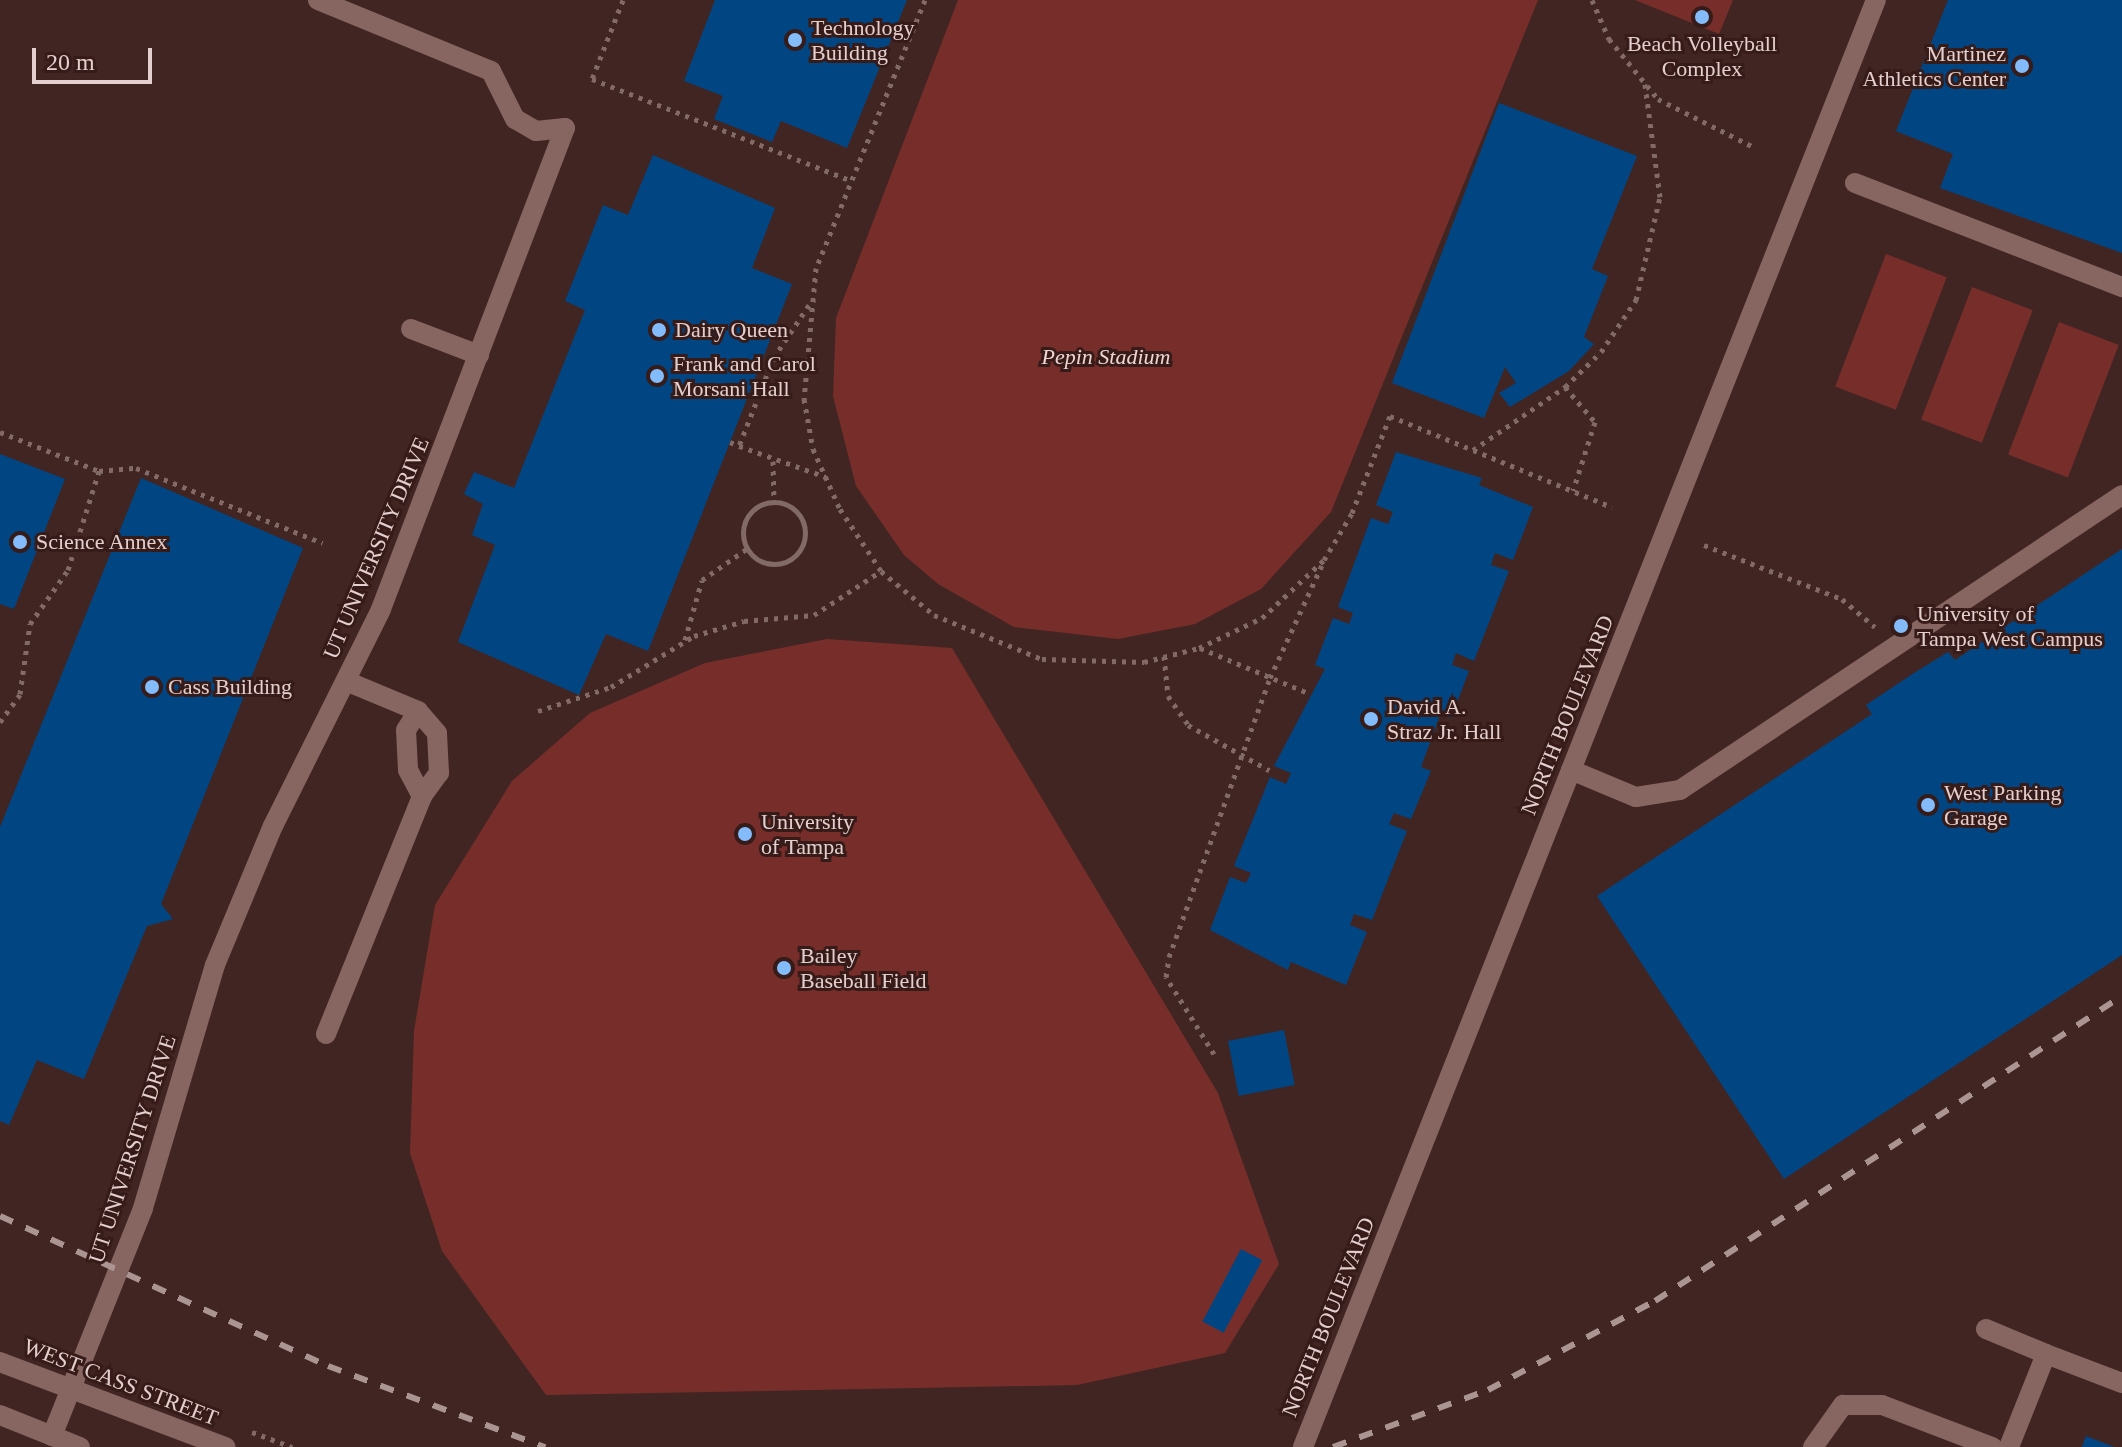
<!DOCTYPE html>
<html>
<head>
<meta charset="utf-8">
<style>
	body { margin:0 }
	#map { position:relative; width:2122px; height:1447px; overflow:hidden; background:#412522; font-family:"Times New Roman",serif }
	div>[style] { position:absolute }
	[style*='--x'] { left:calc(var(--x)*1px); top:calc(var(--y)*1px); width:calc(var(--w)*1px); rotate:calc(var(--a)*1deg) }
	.green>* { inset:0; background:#772e2a; transform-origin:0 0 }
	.building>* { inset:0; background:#014682; transform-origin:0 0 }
	.path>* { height:5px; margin-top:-2.5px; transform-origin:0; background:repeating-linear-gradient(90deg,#826a67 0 4px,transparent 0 10px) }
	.path>.ring { margin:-2.5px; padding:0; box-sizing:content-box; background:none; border:5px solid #826a67; border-radius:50% }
	.service>* { height:20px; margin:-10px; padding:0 10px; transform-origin:10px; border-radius:10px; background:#876662 }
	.minor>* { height:20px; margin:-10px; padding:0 10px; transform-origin:10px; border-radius:10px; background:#876662 }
	.tertiary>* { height:20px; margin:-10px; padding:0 10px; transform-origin:10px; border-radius:10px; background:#876662 }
	.rail>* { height:6px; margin-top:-3px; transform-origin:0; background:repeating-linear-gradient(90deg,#ab9593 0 14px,transparent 0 28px) }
	.dots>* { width:22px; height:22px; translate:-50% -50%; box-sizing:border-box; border:4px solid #361b19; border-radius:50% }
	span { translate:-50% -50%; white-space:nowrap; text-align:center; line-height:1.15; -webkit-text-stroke:6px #361b19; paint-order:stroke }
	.poi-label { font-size:22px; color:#e3d0ce }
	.left { translate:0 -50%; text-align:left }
	.right { translate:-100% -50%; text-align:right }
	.park-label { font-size:22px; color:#efd5d2; font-style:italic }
	.street-label { font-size:22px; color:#e3d0ce }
	.scale { position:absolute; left:32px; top:48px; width:120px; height:36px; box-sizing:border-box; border:4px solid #e3d0ce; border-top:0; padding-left:10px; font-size:24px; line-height:28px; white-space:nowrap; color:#e3d0ce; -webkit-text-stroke:6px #361b19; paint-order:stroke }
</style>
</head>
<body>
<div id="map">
	<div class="green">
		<i style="clip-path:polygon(958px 0,1538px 0,1331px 512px,1261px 589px,1195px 624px,1118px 639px,1014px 627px,938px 584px,904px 555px,856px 486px,833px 396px,836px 318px)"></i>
		<i style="clip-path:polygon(1635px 0,1733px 0,1719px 34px)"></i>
		<i style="left:1886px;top:254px;width:65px;height:142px;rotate:21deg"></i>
		<i style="left:1972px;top:287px;width:65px;height:142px;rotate:21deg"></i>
		<i style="left:2059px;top:322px;width:64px;height:142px;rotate:21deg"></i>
		<i style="clip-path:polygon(827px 639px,952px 648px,1218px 1093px,1279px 1264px,1225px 1353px,1077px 1385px,546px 1395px,442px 1251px,410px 1153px,414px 1031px,435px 905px,512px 781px,590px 713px,705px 663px)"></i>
	</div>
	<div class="building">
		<i style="clip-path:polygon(715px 0,907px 0,847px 148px,781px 121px,772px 142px,714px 119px,723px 96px,684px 81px)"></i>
		<i style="clip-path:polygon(1948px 0,2122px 0,2122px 253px,1940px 188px,1953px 154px,1896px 131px)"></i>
		<i style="clip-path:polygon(1499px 103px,1637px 156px,1592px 269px,1608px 276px,1584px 337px,1594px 344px,1569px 371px,1510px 407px,1499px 393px,1516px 383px,1505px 367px,1484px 418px,1392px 383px)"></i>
		<i style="clip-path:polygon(653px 155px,775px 208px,752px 268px,792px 284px,648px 651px,606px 634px,579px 695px,458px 642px,495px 545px,472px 535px,483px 504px,464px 494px,474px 472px,514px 488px,585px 310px,565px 301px,603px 205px,628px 215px)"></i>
		<i style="clip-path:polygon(1396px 452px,1482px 478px,1479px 485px,1533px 507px,1513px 560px,1495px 553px,1491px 565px,1509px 571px,1474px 661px,1456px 653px,1452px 665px,1469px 671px,1451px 718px,1440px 715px,1421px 767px,1431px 771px,1411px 819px,1394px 813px,1389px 824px,1407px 831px,1372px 920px,1354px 914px,1350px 925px,1367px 932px,1346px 985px,1291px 962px,1288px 970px,1210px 930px,1230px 877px,1246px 883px,1251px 873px,1234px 866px,1270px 777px,1286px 784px,1291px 773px,1274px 766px,1325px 669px,1315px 665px,1333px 618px,1349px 624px,1353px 613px,1338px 607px,1371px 518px,1388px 524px,1393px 512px,1376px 505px)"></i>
		<i style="clip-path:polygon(0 454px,65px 479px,14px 609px,0 604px)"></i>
		<i style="clip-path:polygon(141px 478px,303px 548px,161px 904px,173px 919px,147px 926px,84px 1079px,37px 1060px,9px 1125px,0 1121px,0 827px)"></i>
		<i style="clip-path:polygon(2122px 549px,2122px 955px,1784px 1179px,1597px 896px,1872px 714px,1866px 705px,1914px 673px,1948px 652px,1955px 660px)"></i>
		<i style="left:1284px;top:1030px;width:56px;height:57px;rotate:79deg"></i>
		<i style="left:1241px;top:1249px;width:24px;height:82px;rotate:28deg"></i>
		<i style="clip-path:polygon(2086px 1436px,2114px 1447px,2082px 1447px)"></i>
	</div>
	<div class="path">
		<i style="--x:623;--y:0;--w:85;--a:111.4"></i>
		<i style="--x:592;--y:79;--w:279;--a:21.4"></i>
		<i style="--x:925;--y:0;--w:289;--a:112.1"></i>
		<i style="--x:816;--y:268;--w:132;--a:95.2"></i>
		<i style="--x:804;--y:399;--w:51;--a:79.8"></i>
		<i style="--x:813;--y:449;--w:66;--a:65.8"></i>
		<i style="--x:840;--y:509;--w:74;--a:56.5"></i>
		<i style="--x:881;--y:571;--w:69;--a:39.7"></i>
		<i style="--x:934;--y:615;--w:117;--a:22.2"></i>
		<i style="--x:1042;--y:659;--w:102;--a:1.7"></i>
		<i style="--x:1144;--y:662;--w:57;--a:-14.3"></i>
		<i style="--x:1199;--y:648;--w:70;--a:-25.5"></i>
		<i style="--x:1262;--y:618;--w:85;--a:-43.1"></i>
		<i style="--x:1324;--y:560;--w:55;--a:-59.2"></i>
		<i style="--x:1352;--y:513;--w:104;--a:-68.6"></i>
		<i style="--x:1390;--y:416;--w:240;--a:22.3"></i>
		<i style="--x:1592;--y:0;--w:43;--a:66.4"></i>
		<i style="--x:1609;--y:39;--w:77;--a:50.8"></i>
		<i style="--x:1658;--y:99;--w:107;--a:26.6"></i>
		<i style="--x:809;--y:305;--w:63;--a:123.9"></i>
		<i style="--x:774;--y:357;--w:96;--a:111.5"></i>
		<i style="--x:739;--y:446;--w:92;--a:19.6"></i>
		<i style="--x:1565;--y:387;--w:46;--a:49.4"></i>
		<i style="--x:1595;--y:422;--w:72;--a:107.7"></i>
		<i style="--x:0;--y:432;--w:106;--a:21.5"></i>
		<i style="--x:99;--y:471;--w:37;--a:-5"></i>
		<i style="--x:136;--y:468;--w:201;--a:21.9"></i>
		<i style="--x:730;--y:442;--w:10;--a:24"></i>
		<i style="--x:1473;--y:450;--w:112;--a:-34.4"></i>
		<i style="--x:1565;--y:387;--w:50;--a:-44.2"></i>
		<i style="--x:1601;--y:352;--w:63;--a:-56.1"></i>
		<i style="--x:1636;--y:300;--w:106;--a:-76.9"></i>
		<i style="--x:1660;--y:197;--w:114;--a:-97.6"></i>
		<i style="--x:773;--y:461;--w:41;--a:88.6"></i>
		<i class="ring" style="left:743px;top:502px;width:57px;height:57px"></i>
		<i style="--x:1704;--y:545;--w:148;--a:21.4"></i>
		<i style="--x:1842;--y:599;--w:43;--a:40.3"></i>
		<i style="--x:685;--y:640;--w:62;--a:-74.2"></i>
		<i style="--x:702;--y:580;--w:56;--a:-34.8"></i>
		<i style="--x:1200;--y:648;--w:117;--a:22.6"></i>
		<i style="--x:1164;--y:656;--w:40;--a:84.3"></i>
		<i style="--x:1168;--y:696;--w:35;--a:55"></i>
		<i style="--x:1188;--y:725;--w:93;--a:29.1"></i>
		<i style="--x:538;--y:711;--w:77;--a:-18.2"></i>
		<i style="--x:611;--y:687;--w:97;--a:-31.6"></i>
		<i style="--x:694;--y:636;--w:52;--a:-16.7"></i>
		<i style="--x:744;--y:621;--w:70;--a:-4.9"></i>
		<i style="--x:814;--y:615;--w:80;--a:-33.3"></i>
		<i style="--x:0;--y:722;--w:34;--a:-54"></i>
		<i style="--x:20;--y:694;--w:71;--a:-81.9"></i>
		<i style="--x:30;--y:624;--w:66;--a:-54.9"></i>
		<i style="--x:68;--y:570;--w:104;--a:-72.6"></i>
		<i style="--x:1214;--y:1054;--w:91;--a:-121.9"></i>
		<i style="--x:1166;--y:977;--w:20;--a:-81"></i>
		<i style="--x:1169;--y:957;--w:297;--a:-70.1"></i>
		<i style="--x:1270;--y:678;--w:124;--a:-65.3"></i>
		<i style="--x:252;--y:1432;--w:43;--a:20.6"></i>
	</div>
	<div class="service">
		<i style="--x:1855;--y:183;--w:287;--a:21.3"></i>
		<i style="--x:411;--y:329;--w:73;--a:20.9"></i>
		<i style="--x:418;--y:711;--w:22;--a:122"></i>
		<i style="--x:406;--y:730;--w:40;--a:87.1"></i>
		<i style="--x:408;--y:770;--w:30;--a:62"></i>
		<i style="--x:1571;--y:770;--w:70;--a:22.6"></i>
		<i style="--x:1636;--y:797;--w:45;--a:-9"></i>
		<i style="--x:1680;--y:790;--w:531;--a:-33.72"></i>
		<i style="--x:326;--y:1034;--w:257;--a:-68"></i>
		<i style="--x:422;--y:796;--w:29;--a:-54"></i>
		<i style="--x:439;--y:773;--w:40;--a:-92.9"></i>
		<i style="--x:437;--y:733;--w:29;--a:-131"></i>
		<i style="--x:418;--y:711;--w:78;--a:-157.4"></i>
		<i style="--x:1986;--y:1329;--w:65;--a:22.6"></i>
		<i style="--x:1813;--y:1447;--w:52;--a:-54.5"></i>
		<i style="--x:1843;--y:1405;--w:39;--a:0"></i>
		<i style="--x:1882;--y:1405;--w:118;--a:20.9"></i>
		<i style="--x:2009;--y:1447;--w:100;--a:-68.3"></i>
		<i style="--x:2046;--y:1354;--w:81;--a:20.9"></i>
	</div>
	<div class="minor">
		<i style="--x:52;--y:1436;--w:245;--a:-68.2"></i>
		<i style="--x:143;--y:1208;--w:253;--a:-73.5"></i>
		<i style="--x:215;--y:965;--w:151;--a:-67.4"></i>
		<i style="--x:273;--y:826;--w:242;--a:-63.5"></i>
		<i style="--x:381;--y:609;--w:515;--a:-69.07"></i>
		<i style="--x:565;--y:128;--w:29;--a:174"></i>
		<i style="--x:536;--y:131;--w:24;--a:-150"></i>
		<i style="--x:515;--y:119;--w:54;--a:-116.6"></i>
		<i style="--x:491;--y:71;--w:187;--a:-157.7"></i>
	</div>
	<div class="tertiary">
		<i style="--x:0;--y:1362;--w:241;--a:20.7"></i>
		<i style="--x:0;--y:1415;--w:86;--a:21.8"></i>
		<i style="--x:1303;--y:1447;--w:1556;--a:-68.4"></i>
	</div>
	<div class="rail">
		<i style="--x:0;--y:1216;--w:361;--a:24.6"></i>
		<i style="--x:328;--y:1366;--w:232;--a:20.5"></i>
		<i style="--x:1333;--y:1447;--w:165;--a:-20.2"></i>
		<i style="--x:1488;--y:1390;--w:189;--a:-28.1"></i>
		<i style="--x:1655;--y:1301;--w:558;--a:-33.15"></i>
	</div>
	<div class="dots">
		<i style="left:1702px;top:17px;background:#84bcfb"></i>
		<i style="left:795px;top:40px;background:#84bcfb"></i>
		<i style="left:2022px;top:66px;background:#84bcfb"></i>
		<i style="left:659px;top:330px;background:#84bcfb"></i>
		<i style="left:657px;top:376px;background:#84bcfb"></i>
		<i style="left:20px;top:542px;background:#84bcfb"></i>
		<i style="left:1901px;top:626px;background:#84bcfb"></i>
		<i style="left:152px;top:687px;background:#84bcfb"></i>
		<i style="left:1371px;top:719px;background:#84bcfb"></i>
		<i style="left:1928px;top:805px;background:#84bcfb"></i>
		<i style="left:745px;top:834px;background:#84bcfb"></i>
		<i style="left:784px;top:968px;background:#84bcfb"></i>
	</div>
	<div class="poi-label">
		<span class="left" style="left:811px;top:40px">Technology<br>Building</span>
		<span style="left:1702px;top:56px">Beach Volleyball<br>Complex</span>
		<span class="right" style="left:2006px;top:66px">Martinez<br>Athletics Center</span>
		<span class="left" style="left:675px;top:330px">Dairy Queen</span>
		<span class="left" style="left:673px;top:376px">Frank and Carol<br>Morsani Hall</span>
		<span class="left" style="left:36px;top:542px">Science Annex</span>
		<span class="left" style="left:1917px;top:626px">University of<br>Tampa West Campus</span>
		<span class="left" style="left:168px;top:687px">Cass Building</span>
		<span class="left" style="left:1387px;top:719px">David A.<br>Straz Jr. Hall</span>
		<span class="left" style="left:1944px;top:805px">West Parking<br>Garage</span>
		<span class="left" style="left:761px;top:834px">University<br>of Tampa</span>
		<span class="left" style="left:800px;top:968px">Bailey<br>Baseball Field</span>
	</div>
	<div class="park-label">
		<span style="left:1106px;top:357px">Pepin Stadium</span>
	</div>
	<div class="street-label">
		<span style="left:376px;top:548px;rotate:-67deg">UT UNIVERSITY DRIVE</span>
		<span style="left:1567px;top:715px;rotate:-68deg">NORTH BOULEVARD</span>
		<span style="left:132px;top:1149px;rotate:-72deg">UT UNIVERSITY DRIVE</span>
		<span style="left:1328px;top:1317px;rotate:-68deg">NORTH BOULEVARD</span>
		<span style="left:121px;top:1382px;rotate:21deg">WEST CASS STREET</span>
	</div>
	<div class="scale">20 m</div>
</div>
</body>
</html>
